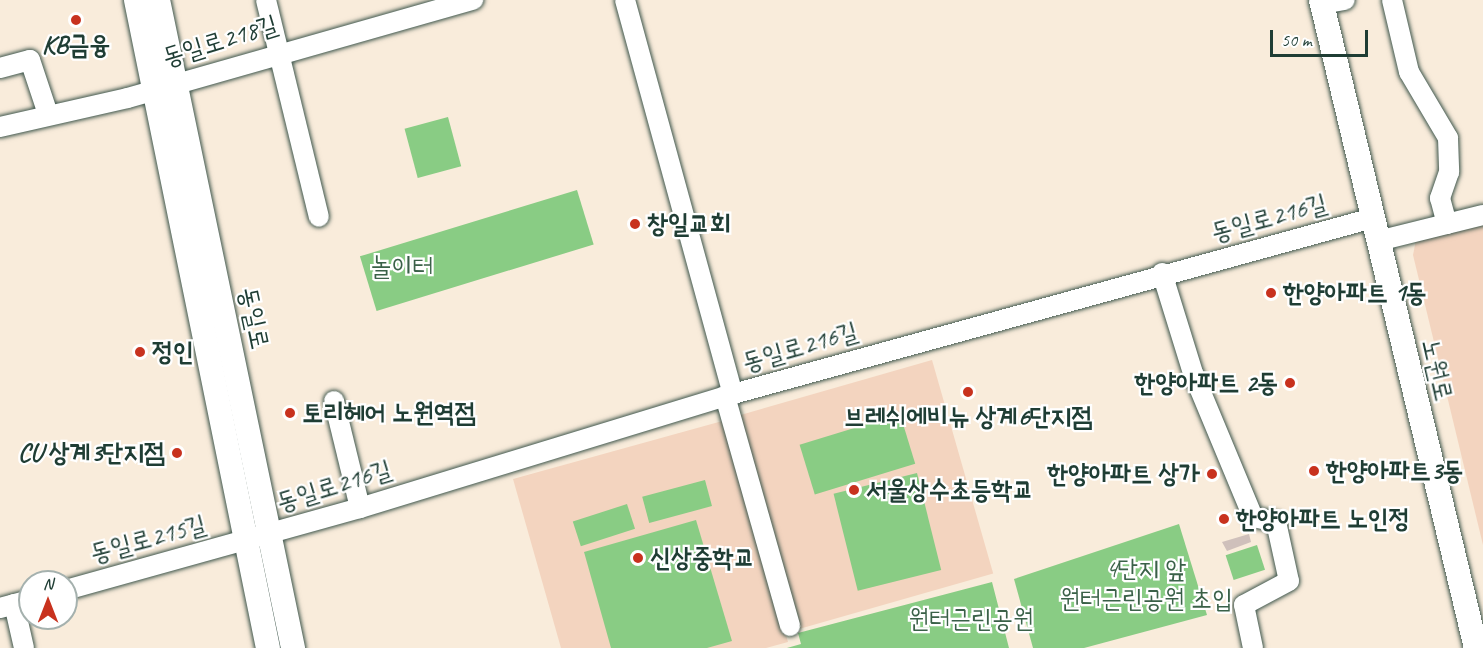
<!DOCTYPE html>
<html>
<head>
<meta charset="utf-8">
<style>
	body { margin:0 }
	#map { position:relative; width:1483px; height:648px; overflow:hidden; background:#f9ecdb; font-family:Caveat,"Poor Story",sans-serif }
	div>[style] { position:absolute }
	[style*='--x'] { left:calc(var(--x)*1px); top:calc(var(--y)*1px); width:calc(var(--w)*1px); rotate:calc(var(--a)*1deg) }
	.built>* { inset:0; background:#f3d4bf; transform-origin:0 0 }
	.industrial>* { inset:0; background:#cfc0bb }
	.green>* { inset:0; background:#89cc84; transform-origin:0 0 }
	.roads { filter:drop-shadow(0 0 2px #40574d) drop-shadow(0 0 2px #40574d) }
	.minor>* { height:20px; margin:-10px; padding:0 10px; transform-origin:10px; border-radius:10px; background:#fff }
	.major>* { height:24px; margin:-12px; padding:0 12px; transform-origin:12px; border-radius:12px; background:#fff }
	.dots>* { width:16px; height:16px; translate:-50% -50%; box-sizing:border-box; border:3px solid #fff; border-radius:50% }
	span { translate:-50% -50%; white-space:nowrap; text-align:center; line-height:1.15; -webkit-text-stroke:4.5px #fff; paint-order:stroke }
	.street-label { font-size:26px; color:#1f3d34 }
	.poi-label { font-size:26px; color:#1f3d34; font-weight:700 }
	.left { translate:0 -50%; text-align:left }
	.right { translate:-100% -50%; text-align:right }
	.park-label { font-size:26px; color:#3a6148 }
	.north { position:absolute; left:18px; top:570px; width:60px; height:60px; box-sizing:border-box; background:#fff; border:2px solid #a5b1ae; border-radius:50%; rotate:0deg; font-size:16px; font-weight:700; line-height:24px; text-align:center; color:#1f3d34 }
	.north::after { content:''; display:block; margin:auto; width:21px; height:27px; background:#c8321e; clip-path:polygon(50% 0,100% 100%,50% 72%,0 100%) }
	.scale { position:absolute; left:1270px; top:30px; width:98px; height:27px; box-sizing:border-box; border:3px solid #1f3d34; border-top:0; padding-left:8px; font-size:18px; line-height:21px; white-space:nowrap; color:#1f3d34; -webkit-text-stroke:4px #fff; paint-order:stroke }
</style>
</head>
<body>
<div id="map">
	<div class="built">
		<i style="clip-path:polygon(1483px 224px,1483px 545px,1413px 255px,1416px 240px)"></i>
		<i style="left:932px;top:360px;width:222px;height:202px;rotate:74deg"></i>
		<i style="clip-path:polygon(726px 420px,788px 642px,766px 648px,561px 648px,513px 479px)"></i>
	</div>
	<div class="industrial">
		<i style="clip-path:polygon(1249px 534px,1251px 542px,1227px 551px,1222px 542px)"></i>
	</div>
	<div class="green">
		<i style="left:448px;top:117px;width:51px;height:45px;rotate:75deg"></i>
		<i style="left:577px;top:190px;width:57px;height:227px;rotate:73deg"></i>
		<i style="left:900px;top:414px;width:52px;height:105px;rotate:73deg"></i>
		<i style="left:917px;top:473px;width:100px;height:86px;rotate:76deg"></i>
		<i style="left:705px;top:480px;width:27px;height:65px;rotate:75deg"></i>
		<i style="left:627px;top:504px;width:26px;height:57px;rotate:72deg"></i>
		<i style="clip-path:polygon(696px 520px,732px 641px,707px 648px,611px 648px,584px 552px)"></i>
		<i style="clip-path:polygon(1179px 524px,1207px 615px,1084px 648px,1033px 648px,1014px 579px)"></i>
		<i style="left:1257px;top:545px;width:26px;height:33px;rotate:72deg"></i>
		<i style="clip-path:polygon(992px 582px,1009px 648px,787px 648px,801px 644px,798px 633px)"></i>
	</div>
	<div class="roads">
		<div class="minor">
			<i style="--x:266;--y:0;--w:223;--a:76.3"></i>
			<i style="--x:625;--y:0;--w:409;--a:74.7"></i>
			<i style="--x:1392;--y:0;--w:74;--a:76.7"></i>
			<i style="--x:1409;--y:72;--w:77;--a:59.4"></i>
			<i style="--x:1448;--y:138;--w:34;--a:88"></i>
			<i style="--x:1449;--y:172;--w:28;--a:109"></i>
			<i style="--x:1440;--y:198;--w:27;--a:75"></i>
			<i style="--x:1322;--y:4;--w:23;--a:-10"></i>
			<i style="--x:0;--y:68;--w:31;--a:-15"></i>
			<i style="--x:30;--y:60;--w:57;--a:71.6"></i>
			<i style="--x:0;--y:127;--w:131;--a:-12.8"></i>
			<i style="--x:128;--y:98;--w:359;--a:-15.9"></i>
			<i style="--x:1378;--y:241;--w:108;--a:-13.9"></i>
			<i style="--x:1162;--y:273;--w:105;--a:72.8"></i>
			<i style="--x:1193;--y:373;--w:156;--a:67.4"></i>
			<i style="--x:1253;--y:517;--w:24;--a:12"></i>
			<i style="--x:1276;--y:522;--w:60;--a:77.6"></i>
			<i style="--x:1289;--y:581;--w:51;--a:151.9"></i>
			<i style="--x:1244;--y:605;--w:44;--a:78.2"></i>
			<i style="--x:725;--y:396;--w:239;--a:74.2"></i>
			<i style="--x:334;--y:401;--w:110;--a:76.3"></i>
			<i style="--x:66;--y:590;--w:305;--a:-15.6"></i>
			<i style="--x:360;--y:508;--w:390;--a:-17"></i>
			<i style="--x:733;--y:394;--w:664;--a:-15.38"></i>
			<i style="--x:14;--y:604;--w:45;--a:77.2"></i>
			<i style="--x:0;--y:608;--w:31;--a:-15"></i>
		</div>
		<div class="major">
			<i style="--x:136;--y:0;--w:661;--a:78.49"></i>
			<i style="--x:158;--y:0;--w:662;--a:78.23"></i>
			<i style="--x:1321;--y:0;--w:666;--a:76.55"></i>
		</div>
	</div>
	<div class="dots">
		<i style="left:76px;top:20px;background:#c8321e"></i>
		<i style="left:635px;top:224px;background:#c8321e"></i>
		<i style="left:1271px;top:293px;background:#c8321e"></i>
		<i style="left:140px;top:352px;background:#c8321e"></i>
		<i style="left:1290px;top:383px;background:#c8321e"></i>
		<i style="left:968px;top:392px;background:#c8321e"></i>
		<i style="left:290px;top:413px;background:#c8321e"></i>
		<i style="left:177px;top:453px;background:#c8321e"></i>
		<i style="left:1314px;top:471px;background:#c8321e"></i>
		<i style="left:1212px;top:474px;background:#c8321e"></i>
		<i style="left:854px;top:490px;background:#c8321e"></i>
		<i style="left:1224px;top:519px;background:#c8321e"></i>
		<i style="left:638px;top:558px;background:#c8321e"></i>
	</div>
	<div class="street-label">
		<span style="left:220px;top:41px;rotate:-17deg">동일로218길</span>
		<span style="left:1269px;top:218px;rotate:-15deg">동일로216길</span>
		<span style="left:254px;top:318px;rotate:78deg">동일로</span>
		<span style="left:800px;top:347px;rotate:-16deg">동일로216길</span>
		<span style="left:1437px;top:370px;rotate:77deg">노원로</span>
		<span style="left:334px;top:486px;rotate:-17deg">동일로216길</span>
		<span style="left:148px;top:539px;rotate:-15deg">동일로215길</span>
	</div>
	<div class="poi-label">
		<span style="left:76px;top:45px">KB금융</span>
		<span class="left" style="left:647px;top:224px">창일교회</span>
		<span class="left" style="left:1283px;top:293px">한양아파트 1동</span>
		<span class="left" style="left:152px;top:352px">정인</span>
		<span class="right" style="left:1278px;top:383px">한양아파트 2동</span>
		<span class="left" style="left:302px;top:413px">토리헤어 노원역점</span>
		<span style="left:968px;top:417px">브레쉬에비뉴 상계6단지점</span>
		<span class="right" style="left:165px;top:453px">CU 상계3단지점</span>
		<span class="left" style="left:1326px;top:471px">한양아파트3동</span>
		<span class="right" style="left:1200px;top:474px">한양아파트 상가</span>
		<span class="left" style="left:866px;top:490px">서울상수초등학교</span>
		<span class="left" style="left:1236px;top:519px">한양아파트 노인정</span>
		<span class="left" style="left:650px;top:558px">신상중학교</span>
	</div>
	<div class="park-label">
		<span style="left:402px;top:267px">놀이터</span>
		<span style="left:1146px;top:584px">4단지 앞<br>원터근린공원 초입</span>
		<span style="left:971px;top:619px">원터근린공원</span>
	</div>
	<div class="north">N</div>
	<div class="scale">50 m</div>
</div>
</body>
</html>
